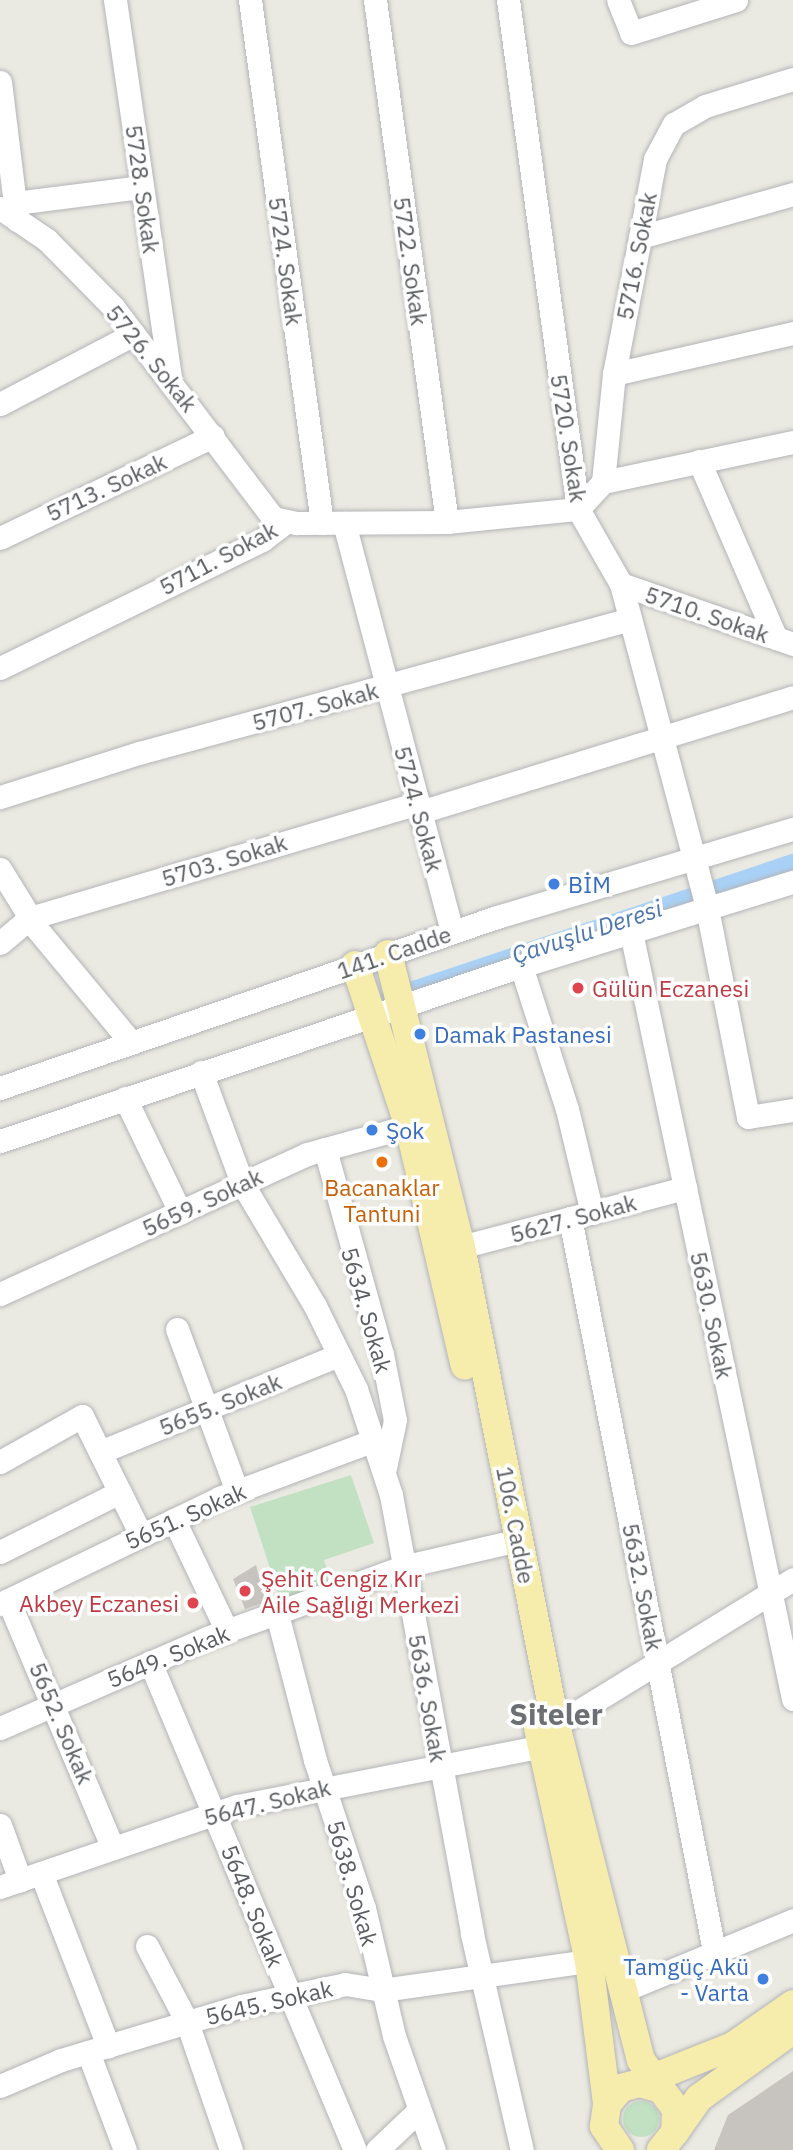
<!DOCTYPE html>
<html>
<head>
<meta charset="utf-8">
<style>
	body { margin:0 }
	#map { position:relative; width:793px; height:2150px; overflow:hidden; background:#ebeae2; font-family:"IBM Plex Sans",sans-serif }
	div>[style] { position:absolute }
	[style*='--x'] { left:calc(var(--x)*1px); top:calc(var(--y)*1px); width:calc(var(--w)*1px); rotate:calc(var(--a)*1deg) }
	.green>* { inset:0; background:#c1e1c2 }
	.round { border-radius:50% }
	.canal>* { height:19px; margin:-9.5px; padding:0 9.5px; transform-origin:9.5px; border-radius:9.5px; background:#a9d1f5 }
	.building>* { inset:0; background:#c7c4bf }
	.roads { filter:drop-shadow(0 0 2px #b3b4b8) drop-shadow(0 0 2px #b3b4b8) }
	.minor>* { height:23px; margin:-11.5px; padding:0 11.5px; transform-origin:11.5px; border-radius:11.5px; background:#fff }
	.major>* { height:28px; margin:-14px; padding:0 14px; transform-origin:14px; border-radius:14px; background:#f6edad }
	.dots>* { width:19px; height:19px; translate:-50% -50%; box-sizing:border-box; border:4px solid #fff; border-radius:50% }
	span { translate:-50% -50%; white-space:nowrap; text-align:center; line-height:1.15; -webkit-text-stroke:7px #fff; paint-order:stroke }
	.street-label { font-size:23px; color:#5a5d61 }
	.shop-label { font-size:23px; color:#366cbe }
	.left { translate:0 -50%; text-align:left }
	.right { translate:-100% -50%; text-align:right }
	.health-label { font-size:23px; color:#be3a42 }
	.food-label { font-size:23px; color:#c56008 }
	.water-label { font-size:24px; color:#4c77ad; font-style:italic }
	.district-label { font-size:30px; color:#6c6f73; font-weight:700 }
</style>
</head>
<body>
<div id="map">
	<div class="green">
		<i style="clip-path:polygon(351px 1475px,374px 1543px,324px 1560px,332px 1585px,281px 1602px,250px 1507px)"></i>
		<i class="round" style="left:623px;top:2101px;width:36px;height:36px"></i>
	</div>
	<div class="canal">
		<i style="--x:389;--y:998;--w:426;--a:-18.5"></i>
	</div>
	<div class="building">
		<i style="clip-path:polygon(256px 1565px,266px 1602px,245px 1609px,233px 1579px)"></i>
		<i style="clip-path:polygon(793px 2071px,793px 2150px,714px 2150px,728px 2115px)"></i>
	</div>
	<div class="roads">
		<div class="minor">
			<i style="--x:115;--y:0;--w:382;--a:81.7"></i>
			<i style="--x:250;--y:0;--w:528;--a:82.16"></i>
			<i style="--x:375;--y:0;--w:527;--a:82.15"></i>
			<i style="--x:508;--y:0;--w:514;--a:82.17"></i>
			<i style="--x:578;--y:509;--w:86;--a:60.2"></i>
			<i style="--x:621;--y:584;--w:335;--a:75.1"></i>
			<i style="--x:707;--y:908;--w:213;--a:78.9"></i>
			<i style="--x:748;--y:1117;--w:46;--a:-8.8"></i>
			<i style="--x:618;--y:0;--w:35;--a:68"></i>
			<i style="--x:631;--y:33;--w:110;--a:-17.4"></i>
			<i style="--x:0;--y:82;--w:139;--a:83"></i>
			<i style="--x:15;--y:203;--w:128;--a:-7.2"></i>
			<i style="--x:0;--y:208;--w:57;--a:34.2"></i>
			<i style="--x:47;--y:240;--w:94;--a:45.4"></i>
			<i style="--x:113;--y:307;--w:265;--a:52.8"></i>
			<i style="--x:273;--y:518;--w:25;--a:12"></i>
			<i style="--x:297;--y:523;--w:150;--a:-0.4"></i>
			<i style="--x:447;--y:522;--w:132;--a:-5.7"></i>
			<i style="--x:640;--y:237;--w:159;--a:-15.7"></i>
			<i style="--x:614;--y:374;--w:184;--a:-12.9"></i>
			<i style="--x:0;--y:404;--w:151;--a:-27.6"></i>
			<i style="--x:699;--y:461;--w:193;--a:66.5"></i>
			<i style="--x:603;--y:482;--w:194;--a:-11.9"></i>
			<i style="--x:578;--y:509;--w:37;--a:-47"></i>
			<i style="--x:603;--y:482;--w:109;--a:-84.2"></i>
			<i style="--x:614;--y:374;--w:219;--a:-79.2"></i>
			<i style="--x:655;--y:159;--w:40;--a:-62"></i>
			<i style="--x:674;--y:124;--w:36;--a:-30"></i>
			<i style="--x:705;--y:106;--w:92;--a:-17.1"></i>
			<i style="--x:344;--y:523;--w:423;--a:75.2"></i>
			<i style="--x:0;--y:538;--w:236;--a:-25.6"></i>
			<i style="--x:621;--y:584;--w:182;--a:19.2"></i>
			<i style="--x:0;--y:668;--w:292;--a:-26"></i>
			<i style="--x:262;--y:540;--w:31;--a:-37"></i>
			<i style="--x:0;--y:797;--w:146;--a:-17.6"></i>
			<i style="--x:139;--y:753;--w:509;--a:-15.26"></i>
			<i style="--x:420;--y:812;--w:390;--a:-17.1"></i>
			<i style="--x:0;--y:869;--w:70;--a:58.3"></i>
			<i style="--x:37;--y:929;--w:144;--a:50.3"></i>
			<i style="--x:631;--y:932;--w:784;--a:78.07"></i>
			<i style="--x:0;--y:943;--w:39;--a:-40"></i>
			<i style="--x:30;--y:918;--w:405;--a:-16.5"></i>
			<i style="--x:521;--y:966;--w:150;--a:72.2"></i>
			<i style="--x:567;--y:1109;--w:107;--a:76.5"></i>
			<i style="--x:201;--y:1072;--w:118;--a:69.7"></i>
			<i style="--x:242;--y:1183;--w:143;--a:59.3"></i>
			<i style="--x:315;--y:1306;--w:93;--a:63.7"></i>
			<i style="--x:356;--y:1389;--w:112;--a:71.7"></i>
			<i style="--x:391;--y:1495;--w:446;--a:79.5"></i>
			<i style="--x:472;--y:1934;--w:222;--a:77"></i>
			<i style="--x:0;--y:1088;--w:526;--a:-18.99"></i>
			<i style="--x:497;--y:917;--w:309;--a:-16.6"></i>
			<i style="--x:125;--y:1098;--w:127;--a:64.2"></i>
			<i style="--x:0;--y:1141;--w:550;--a:-18.57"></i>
			<i style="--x:521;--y:966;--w:285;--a:-17.2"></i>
			<i style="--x:325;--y:1149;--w:213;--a:74.5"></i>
			<i style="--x:382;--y:1354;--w:67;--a:78.9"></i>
			<i style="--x:395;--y:1420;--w:49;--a:101.8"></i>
			<i style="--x:570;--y:1218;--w:752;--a:78.88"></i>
			<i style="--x:461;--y:1247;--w:232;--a:-14.8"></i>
			<i style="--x:0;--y:1294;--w:337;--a:-24.5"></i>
			<i style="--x:307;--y:1154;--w:106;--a:-15.4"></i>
			<i style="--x:177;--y:1329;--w:173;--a:69.7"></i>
			<i style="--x:100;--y:1452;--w:258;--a:-22.1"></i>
			<i style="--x:0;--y:1462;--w:94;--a:-29.3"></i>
			<i style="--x:82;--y:1416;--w:133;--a:63.6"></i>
			<i style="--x:174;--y:1520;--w:123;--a:64.5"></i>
			<i style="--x:0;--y:1552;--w:134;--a:-26.6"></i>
			<i style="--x:8;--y:1600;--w:269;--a:67.1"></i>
			<i style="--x:0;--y:1604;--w:243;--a:-25.8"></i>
			<i style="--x:219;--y:1498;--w:165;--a:-20.5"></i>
			<i style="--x:277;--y:1614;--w:151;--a:75.4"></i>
			<i style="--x:315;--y:1760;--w:156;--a:71.7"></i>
			<i style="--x:364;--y:1908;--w:131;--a:76.8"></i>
			<i style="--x:394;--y:2036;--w:121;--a:70.7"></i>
			<i style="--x:150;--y:1662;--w:529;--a:67.21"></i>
			<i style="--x:556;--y:1725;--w:278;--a:-31.6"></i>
			<i style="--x:0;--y:1728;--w:226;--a:-23.5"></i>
			<i style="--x:207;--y:1638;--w:212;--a:-19.9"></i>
			<i style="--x:406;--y:1566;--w:98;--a:-13"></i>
			<i style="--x:0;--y:1825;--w:59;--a:70"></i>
			<i style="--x:41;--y:1873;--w:186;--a:68.8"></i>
			<i style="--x:0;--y:1887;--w:250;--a:-18.9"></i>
			<i style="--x:237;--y:1806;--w:311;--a:-11.1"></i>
			<i style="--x:147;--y:1946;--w:86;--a:62.2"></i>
			<i style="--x:187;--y:2022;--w:135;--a:71"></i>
			<i style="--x:622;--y:1991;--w:185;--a:-22.5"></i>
			<i style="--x:88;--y:2052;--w:105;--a:69.3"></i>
			<i style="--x:0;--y:2086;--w:66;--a:-23.1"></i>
			<i style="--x:61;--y:2060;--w:188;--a:-16.7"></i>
			<i style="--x:241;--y:2006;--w:106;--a:-11.9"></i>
			<i style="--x:345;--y:1984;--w:37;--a:9"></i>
			<i style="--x:382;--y:1990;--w:209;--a:-8"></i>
			<i style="--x:377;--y:2150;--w:55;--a:-43.5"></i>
		</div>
		<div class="major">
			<i style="--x:388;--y:954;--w:302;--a:76"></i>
			<i style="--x:461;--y:1247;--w:487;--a:78.8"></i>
			<i style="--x:556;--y:1725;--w:346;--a:75.8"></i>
			<i style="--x:641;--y:2060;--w:35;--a:55"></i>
			<i style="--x:355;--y:965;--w:170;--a:71.5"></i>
			<i style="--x:409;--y:1126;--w:246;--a:76.9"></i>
			<i style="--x:538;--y:1728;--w:239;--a:77.7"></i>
			<i style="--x:589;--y:1961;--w:144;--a:82.8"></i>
			<i style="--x:640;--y:2083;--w:100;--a:-21.7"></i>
			<i style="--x:733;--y:2046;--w:73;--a:-35"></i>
			<i style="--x:675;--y:2132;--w:42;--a:-54.8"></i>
			<i style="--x:699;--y:2098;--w:116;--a:-35.9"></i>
			<i style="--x:620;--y:2150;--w:29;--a:-124"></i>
			<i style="--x:604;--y:2126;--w:22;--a:-82"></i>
			<i style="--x:607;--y:2104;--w:21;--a:-49"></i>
			<i style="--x:621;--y:2088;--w:20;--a:-15"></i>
			<i style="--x:640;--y:2083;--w:22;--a:16"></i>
			<i style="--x:661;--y:2089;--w:25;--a:53"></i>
			<i style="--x:676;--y:2109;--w:23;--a:92"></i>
			<i style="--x:675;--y:2132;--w:23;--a:128"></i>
		</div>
	</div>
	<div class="dots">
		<i style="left:554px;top:884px;background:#3f7fe0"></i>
		<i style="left:578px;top:988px;background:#e0444e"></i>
		<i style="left:420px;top:1034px;background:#3f7fe0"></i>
		<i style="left:372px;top:1130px;background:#3f7fe0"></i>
		<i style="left:382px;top:1162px;background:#e8710a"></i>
		<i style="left:245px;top:1591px;background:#e0444e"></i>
		<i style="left:193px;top:1603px;background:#e0444e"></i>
		<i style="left:763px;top:1979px;background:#3f7fe0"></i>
	</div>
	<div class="street-label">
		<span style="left:143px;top:189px;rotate:82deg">5728. Sokak</span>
		<span style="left:636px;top:256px;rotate:-79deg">5716. Sokak</span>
		<span style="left:286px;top:261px;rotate:82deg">5724. Sokak</span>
		<span style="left:411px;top:261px;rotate:82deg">5722. Sokak</span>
		<span style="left:152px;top:358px;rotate:51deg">5726. Sokak</span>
		<span style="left:569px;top:438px;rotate:81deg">5720. Sokak</span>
		<span style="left:106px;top:487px;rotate:-25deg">5713. Sokak</span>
		<span style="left:218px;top:558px;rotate:-28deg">5711. Sokak</span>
		<span style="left:707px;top:614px;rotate:19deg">5710. Sokak</span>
		<span style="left:315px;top:706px;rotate:-15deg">5707. Sokak</span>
		<span style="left:419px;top:809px;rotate:75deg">5724. Sokak</span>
		<span style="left:224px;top:860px;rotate:-17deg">5703. Sokak</span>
		<span style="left:394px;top:952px;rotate:-19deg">141. Cadde</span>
		<span style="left:202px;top:1202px;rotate:-25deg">5659. Sokak</span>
		<span style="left:573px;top:1218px;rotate:-15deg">5627. Sokak</span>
		<span style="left:367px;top:1310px;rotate:74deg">5634. Sokak</span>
		<span style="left:712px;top:1315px;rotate:78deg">5630. Sokak</span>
		<span style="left:220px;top:1404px;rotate:-22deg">5655. Sokak</span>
		<span style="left:185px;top:1516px;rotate:-24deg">5651. Sokak</span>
		<span style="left:516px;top:1525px;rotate:79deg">106. Cadde</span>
		<span style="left:643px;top:1587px;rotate:79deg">5632. Sokak</span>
		<span style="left:168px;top:1656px;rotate:-22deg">5649. Sokak</span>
		<span style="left:428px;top:1698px;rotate:80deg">5636. Sokak</span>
		<span style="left:62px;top:1723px;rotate:67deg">5652. Sokak</span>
		<span style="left:267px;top:1802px;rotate:-14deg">5647. Sokak</span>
		<span style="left:353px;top:1883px;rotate:74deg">5638. Sokak</span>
		<span style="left:253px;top:1906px;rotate:68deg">5648. Sokak</span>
		<span style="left:269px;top:2002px;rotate:-13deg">5645. Sokak</span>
	</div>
	<div class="shop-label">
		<span class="left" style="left:568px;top:884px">BİM</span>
		<span class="left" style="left:434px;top:1034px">Damak Pastanesi</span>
		<span class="left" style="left:386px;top:1130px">Şok</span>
		<span class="right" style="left:749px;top:1979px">Tamgüç Akü<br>- Varta</span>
	</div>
	<div class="health-label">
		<span class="left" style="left:592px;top:988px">Gülün Eczanesi</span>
		<span class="left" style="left:261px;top:1591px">Şehit Cengiz Kır<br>Aile Sağlığı Merkezi</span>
		<span class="right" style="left:179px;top:1603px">Akbey Eczanesi</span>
	</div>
	<div class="food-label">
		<span style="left:382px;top:1200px">Bacanaklar<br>Tantuni</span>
	</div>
	<div class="water-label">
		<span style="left:587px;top:932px;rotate:-18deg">Çavuşlu Deresi</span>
	</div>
	<div class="district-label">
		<span style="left:556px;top:1714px">Siteler</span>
	</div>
</div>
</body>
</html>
